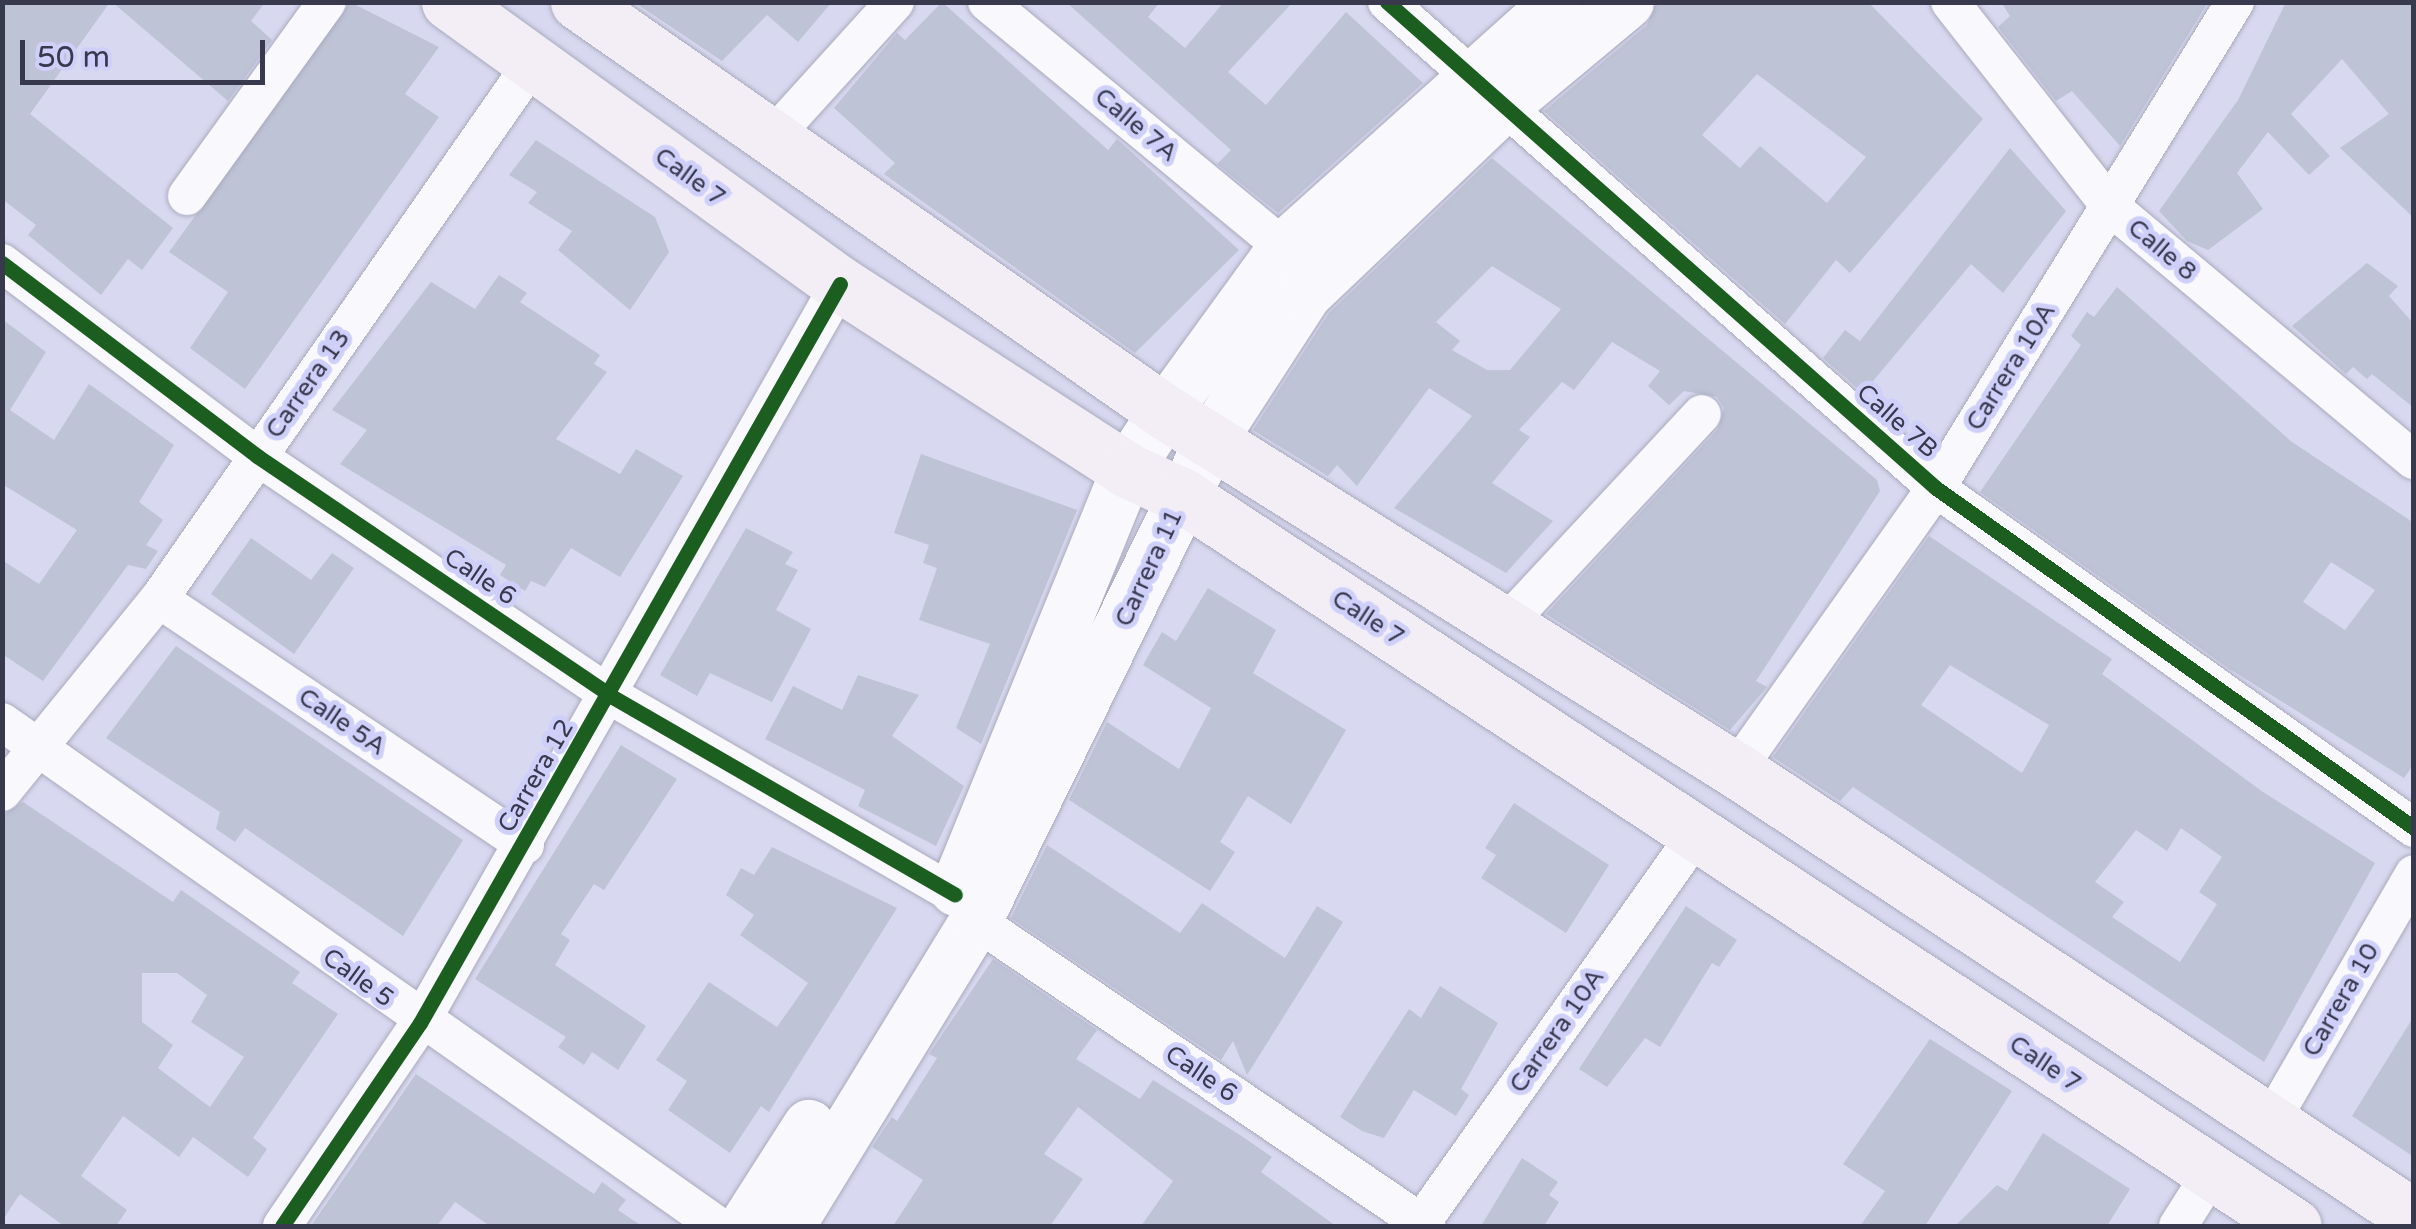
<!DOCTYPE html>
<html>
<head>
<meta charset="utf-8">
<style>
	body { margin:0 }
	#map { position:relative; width:2416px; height:1229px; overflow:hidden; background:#d8d9f0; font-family:"Varela Round",sans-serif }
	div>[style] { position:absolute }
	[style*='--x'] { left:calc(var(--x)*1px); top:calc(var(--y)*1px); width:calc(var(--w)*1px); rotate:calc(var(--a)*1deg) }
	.building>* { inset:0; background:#bec3d6 }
	.roads { filter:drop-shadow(0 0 2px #a9aabd) drop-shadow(0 0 2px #a9aabd) }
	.street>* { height:38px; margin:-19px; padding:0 19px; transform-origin:19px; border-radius:19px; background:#f9f9fd }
	.secondary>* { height:52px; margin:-26px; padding:0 26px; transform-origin:26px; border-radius:26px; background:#f9f9fd }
	.primary>* { height:55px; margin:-27.5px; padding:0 27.5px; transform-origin:27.5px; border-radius:27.5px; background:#f3eef5 }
	.cycleway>* { height:15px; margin:-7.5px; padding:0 7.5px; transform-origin:7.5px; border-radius:7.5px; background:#1b5e20 }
	span { translate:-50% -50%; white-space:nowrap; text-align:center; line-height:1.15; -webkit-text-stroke:10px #ced0fa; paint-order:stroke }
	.street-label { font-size:25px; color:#38394d }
	.frame { position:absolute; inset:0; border:5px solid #38394d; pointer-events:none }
	.scale { position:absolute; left:20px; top:40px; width:245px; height:45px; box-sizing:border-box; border:5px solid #38394d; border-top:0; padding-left:12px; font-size:30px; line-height:35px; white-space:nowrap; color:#38394d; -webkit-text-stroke:8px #ced0fa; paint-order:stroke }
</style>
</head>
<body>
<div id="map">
	<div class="building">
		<i style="clip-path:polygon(2px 2px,110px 2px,30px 114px,173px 228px,142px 270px,128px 259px,101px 295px,28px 235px,36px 225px,2px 199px)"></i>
		<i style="clip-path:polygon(112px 2px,265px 2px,251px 21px,272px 40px,228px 101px)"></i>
		<i style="clip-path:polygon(350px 2px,439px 47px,405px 94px,439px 117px,245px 389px,190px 348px,228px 292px,169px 252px)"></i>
		<i style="clip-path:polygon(634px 2px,832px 2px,798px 42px,767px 15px,722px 61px)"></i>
		<i style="clip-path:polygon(942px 2px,1108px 150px,1117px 139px,1239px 250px,1135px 353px,884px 174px,895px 163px,834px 108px,897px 33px,905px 40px)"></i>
		<i style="clip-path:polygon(1066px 2px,1160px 2px,1148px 17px,1185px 48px,1224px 2px,1293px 2px,1228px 72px,1266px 105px,1346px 12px,1423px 83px,1278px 213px,1217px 164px,1231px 150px)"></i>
		<i style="clip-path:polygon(evenodd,1657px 2px,1868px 2px,1983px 119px,1850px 273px,1836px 260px,1785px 324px,1544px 111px,1647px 25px,1657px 2px,1757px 74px,1866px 157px,1827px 203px,1760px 146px,1740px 168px,1702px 135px,1757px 74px)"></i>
		<i style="clip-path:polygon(2001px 2px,2208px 2px,2120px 146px,2072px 91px,2056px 101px,1998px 27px,2010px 16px)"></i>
		<i style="clip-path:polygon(2286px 2px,2414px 2px,2414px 218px,2340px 148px,2389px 114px,2342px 59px,2291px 114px,2330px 156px,2309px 175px,2268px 132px,2237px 173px,2263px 209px,2208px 250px,2187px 241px,2159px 211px,2238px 100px)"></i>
		<i style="clip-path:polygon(536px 140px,655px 217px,669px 252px,630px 310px,558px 250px,572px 231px,528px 203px,537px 192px,509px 175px)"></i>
		<i style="clip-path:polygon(2010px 148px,2066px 211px,2003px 293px,1971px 264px,1863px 393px,1823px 358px,1845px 330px,1860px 341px)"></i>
		<i style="clip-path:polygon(evenodd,1492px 158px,1877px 480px,1880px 491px,1756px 681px,1767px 687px,1730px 730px,1546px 614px,1718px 429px,1724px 408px,1717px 397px,1684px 391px,1669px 405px,1648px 386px,1660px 371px,1612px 342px,1574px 390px,1562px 382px,1519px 430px,1530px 437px,1492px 483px,1553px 521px,1506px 573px,1394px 508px,1472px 416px,1429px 388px,1357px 486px,1337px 465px,1328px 476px,1253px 430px,1329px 313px,1492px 158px,1492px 266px,1561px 309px,1510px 370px,1487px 370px,1452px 350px,1460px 341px,1436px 322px,1492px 266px)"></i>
		<i style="clip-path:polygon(2367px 263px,2398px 286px,2389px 296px,2414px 324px,2414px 408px,2372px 374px,2367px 379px,2353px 367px,2346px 374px,2292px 326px)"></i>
		<i style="clip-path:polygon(499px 275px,527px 293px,520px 302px,600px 355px,594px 364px,607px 372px,556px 439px,620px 474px,636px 449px,683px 476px,620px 577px,571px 548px,545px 587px,531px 581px,525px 591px,500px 575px,506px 565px,340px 464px,367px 430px,332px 410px,431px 282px,475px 309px)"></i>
		<i style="clip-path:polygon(evenodd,2117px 287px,2292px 442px,2414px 523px,2414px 764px,2404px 778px,2228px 668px,1980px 492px,2081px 345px,2071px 336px,2087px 312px,2094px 317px,2117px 287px,2331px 562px,2375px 590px,2345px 630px,2303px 602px,2331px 562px)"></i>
		<i style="clip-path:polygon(2px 319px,46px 352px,10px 410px,54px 440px,89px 384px,174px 445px,139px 502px,163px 520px,146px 545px,158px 551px,146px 569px,128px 565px,43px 681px,2px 654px,2px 560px,39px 584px,77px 530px,2px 484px)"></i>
		<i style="clip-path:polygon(921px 454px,1077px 510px,981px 744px,956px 728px,990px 644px,919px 620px,937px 568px,923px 563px,929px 545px,894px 533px)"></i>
		<i style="clip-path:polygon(746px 528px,793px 552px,785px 564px,798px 570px,776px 610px,811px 629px,772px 702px,710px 673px,697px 696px,660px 675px)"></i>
		<i style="clip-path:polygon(evenodd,1929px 536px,2112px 659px,2102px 674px,2263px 792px,2375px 863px,2264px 1062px,1853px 787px,1840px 801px,1773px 757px,1929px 536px,1950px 665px,2049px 725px,2022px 773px,1921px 705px,1950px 665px,1929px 536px,2181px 828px,2222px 857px,2199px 892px,2217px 904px,2180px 962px,2112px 917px,2124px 902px,2095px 882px,2136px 830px,2167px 851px,2181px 828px)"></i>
		<i style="clip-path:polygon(251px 538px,311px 580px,332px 553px,354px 568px,294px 654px,211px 594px)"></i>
		<i style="clip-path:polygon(1208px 588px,1276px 630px,1253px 673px,1346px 730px,1291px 824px,1248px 796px,1220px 842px,1235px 852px,1210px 891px,1069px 800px,1107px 722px,1179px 769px,1211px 708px,1143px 665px,1162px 632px,1176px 641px)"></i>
		<i style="clip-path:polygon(176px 646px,463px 840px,403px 936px,245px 828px,235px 842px,216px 829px,220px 812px,106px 738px)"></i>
		<i style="clip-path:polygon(858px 675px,919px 695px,892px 736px,964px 786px,936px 846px,858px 806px,865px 790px,765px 739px,793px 686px,842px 710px)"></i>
		<i style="clip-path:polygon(621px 745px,677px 779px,604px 890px,594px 884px,561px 934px,570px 940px,555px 965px,646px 1026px,618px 1070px,592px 1052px,584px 1065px,558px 1047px,566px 1037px,475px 979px)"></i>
		<i style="clip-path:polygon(evenodd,23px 802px,173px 902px,181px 890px,300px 972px,292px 983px,338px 1014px,253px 1138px,267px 1149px,248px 1177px,193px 1137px,179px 1157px,123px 1116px,81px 1176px,127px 1210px,116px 1226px,64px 1226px,20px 1194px,2px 1221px,2px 816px,23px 802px,142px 973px,177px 973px,207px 995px,191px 1022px,244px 1057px,210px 1107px,158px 1068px,173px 1045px,142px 1022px,142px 973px)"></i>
		<i style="clip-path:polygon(1514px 803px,1609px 865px,1566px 933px,1481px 878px,1496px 855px,1485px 848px)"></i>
		<i style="clip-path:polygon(1047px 845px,1180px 933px,1202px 903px,1285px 958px,1317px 906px,1343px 922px,1247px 1075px,1233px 1041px,1221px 1060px,1011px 918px)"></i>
		<i style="clip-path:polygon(772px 847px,897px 908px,769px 1112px,761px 1106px,730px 1153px,668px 1110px,687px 1081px,656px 1060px,709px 982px,777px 1027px,808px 983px,740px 935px,754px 915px,726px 895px,741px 868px,754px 875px)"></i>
		<i style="clip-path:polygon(1686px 906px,1737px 940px,1719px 967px,1712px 963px,1660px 1047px,1645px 1038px,1607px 1087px,1579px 1069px)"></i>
		<i style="clip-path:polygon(993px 959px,1097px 1030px,1076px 1059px,1140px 1099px,1153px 1080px,1243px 1137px,1272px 1157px,1261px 1172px,1336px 1226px,1141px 1226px,1173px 1181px,1078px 1107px,1044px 1154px,1083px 1179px,1050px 1226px,893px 1226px,923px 1180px,872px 1147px,892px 1117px,897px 1121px,937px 1058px,929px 1054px)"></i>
		<i style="clip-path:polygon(1440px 986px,1498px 1023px,1461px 1089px,1469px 1095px,1456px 1116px,1414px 1090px,1384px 1138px,1362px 1131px,1340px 1117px,1409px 1009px,1421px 1018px)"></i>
		<i style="clip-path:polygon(2414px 1016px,2414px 1157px,2352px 1116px)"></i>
		<i style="clip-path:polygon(1930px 1039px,2012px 1091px,1925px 1226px,1860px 1226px,1885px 1191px,1843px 1164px)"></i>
		<i style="clip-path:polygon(416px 1074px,594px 1194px,602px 1182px,626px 1200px,618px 1210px,642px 1226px,490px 1226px,455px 1202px,437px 1226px,311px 1226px)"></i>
		<i style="clip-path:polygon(2043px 1133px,2130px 1189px,2107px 1226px,1955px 1226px,1997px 1185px,2007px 1191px)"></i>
		<i style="clip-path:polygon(1522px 1158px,1558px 1182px,1549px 1195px,1559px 1202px,1544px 1226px,1481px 1226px)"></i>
	</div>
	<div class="roads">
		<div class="street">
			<i style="--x:987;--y:2;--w:386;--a:39.6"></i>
			<i style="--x:1387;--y:2;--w:733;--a:41.52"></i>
			<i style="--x:1936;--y:488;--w:587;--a:35.42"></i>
			<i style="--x:1950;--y:2;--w:261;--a:51.9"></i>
			<i style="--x:2111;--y:207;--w:395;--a:39.9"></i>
			<i style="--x:768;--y:142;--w:189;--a:-47.8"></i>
			<i style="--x:187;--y:196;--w:239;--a:-54.2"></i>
			<i style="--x:2;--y:263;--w:320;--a:37.1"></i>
			<i style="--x:257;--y:456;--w:428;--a:34.1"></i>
			<i style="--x:611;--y:696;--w:397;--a:30"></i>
			<i style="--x:159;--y:599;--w:441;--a:33.9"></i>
			<i style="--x:1506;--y:624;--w:287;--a:-47"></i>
			<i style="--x:2;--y:722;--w:876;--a:35.14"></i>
			<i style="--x:1736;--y:770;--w:346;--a:-54.7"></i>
			<i style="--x:1936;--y:488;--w:571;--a:-58.4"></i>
			<i style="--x:2;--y:792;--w:249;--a:-50.9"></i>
			<i style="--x:159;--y:599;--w:652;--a:-55.12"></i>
			<i style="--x:976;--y:921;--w:544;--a:34.13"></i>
			<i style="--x:2268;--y:1126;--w:291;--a:-59.9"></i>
			<i style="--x:282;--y:1226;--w:245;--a:-55.8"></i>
			<i style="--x:420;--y:1023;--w:850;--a:-60.39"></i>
			<i style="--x:1419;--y:1226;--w:479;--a:-54.7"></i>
			<i style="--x:2178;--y:1226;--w:62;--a:-57.6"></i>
		</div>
		<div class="secondary">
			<i style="--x:956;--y:890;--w:453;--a:-67.8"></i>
			<i style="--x:1127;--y:470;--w:69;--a:-56.8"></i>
			<i style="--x:1165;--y:412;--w:203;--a:-54"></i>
			<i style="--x:1284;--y:248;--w:368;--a:-41.9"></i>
			<i style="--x:745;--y:1226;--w:119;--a:-57.4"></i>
			<i style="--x:789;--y:1226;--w:358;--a:-58.5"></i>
			<i style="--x:976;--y:921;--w:539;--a:-63.91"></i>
			<i style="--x:1213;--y:437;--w:171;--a:-57"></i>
			<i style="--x:1306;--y:294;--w:269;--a:-43.6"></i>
			<i style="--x:1501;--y:108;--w:165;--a:-39.8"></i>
		</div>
		<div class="primary">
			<i style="--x:449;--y:2;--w:482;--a:35.8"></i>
			<i style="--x:840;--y:284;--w:342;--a:32.9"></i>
			<i style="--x:1127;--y:470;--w:62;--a:24.9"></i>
			<i style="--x:1183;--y:496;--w:1329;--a:33.31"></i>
			<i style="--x:578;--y:2;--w:716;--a:34.93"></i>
			<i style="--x:1165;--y:412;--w:674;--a:32.09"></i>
			<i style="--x:1736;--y:770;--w:812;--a:33.4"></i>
		</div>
	</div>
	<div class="cycleway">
		<i style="--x:1387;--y:2;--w:733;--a:41.52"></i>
		<i style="--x:1936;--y:488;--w:587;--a:35.42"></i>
		<i style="--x:2;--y:263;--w:320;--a:37.1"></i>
		<i style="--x:257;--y:456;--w:428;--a:34.1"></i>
		<i style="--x:611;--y:696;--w:397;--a:30"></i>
		<i style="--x:282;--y:1226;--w:245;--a:-55.8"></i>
		<i style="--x:420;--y:1023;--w:850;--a:-60.39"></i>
	</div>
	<div class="street-label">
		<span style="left:1136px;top:125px;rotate:40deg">Calle 7A</span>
		<span style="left:690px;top:177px;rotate:36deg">Calle 7</span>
		<span style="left:2162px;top:250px;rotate:40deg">Calle 8</span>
		<span style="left:2011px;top:367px;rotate:-58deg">Carrera 10A</span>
		<span style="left:308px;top:384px;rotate:-55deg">Carrera 13</span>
		<span style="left:1897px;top:421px;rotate:41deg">Calle 7B</span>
		<span style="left:1149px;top:568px;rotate:-65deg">Carrera 11</span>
		<span style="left:480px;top:577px;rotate:34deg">Calle 6</span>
		<span style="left:1368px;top:618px;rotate:33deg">Calle 7</span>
		<span style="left:342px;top:722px;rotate:34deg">Calle 5A</span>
		<span style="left:536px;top:776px;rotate:-60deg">Carrera 12</span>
		<span style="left:358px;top:978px;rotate:36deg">Calle 5</span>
		<span style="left:2341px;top:1000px;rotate:-60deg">Carrera 10</span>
		<span style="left:1557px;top:1031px;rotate:-55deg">Carrera 10A</span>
		<span style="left:2045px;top:1064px;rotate:34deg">Calle 7</span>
		<span style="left:1201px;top:1074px;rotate:34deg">Calle 6</span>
	</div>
	<div class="frame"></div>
	<div class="scale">50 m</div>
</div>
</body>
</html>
